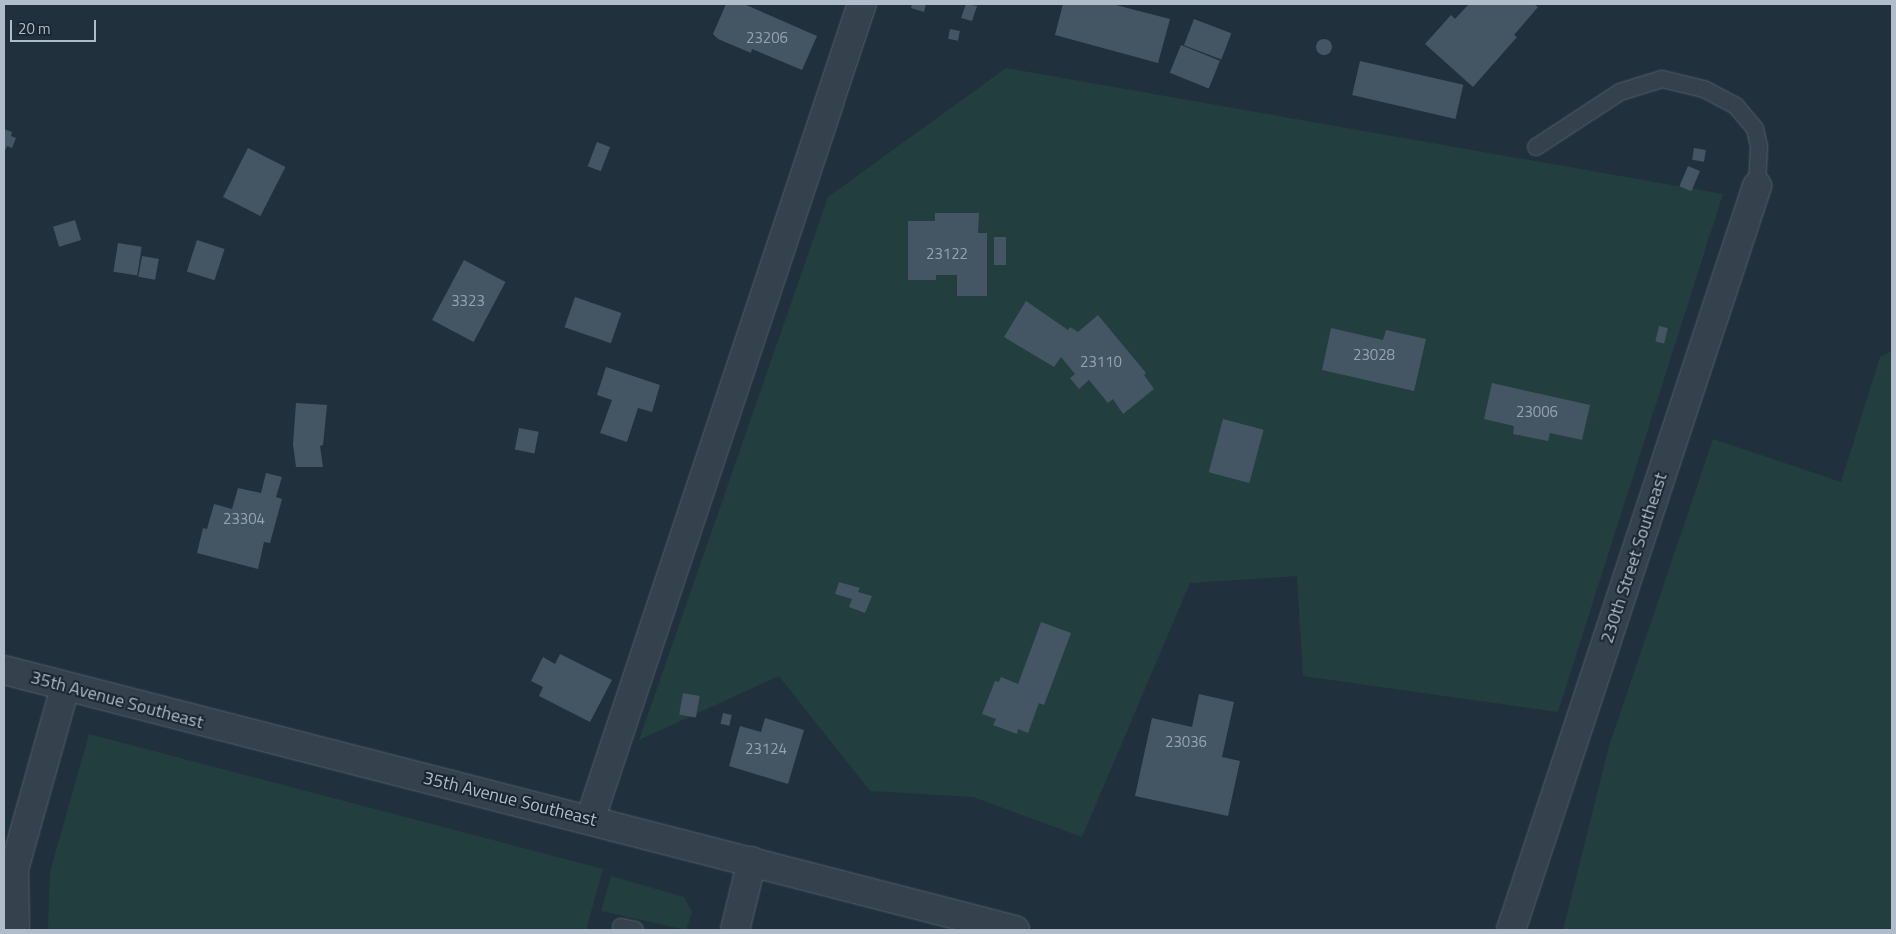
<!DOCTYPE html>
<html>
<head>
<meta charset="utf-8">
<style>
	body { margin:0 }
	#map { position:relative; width:1896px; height:934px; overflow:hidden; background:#21303d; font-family:"Titillium Web",sans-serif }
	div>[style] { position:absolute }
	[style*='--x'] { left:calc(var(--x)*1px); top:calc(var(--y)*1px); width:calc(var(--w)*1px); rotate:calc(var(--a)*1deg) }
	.green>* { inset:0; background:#233e3e }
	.building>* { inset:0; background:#445664; transform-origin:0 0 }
	.round { border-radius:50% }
	.roads { filter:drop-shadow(0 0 1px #535f6b) drop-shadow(0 0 1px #535f6b) }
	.service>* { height:16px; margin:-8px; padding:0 8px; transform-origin:8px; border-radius:8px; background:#35424d }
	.minor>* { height:28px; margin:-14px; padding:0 14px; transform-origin:14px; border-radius:14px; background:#35424d }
	.tertiary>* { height:28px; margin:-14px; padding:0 14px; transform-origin:14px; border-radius:14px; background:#35424d }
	span { translate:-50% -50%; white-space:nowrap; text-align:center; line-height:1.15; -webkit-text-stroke:4px #1a2732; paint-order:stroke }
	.number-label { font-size:15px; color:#95a2b0 }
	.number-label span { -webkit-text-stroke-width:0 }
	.street-label { font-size:18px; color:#b0bcc9 }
	.frame { position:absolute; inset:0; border:5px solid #b0bcc9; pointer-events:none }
	.scale { position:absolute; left:10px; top:20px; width:86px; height:22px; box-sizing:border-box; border:2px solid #b0bcc9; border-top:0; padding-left:6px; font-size:15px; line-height:18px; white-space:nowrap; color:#b0bcc9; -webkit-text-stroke:4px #1a2732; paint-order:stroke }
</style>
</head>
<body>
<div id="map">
	<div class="green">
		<i style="clip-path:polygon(1006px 68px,1723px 194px,1558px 712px,1303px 676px,1297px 576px,1190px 583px,1082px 837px,973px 797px,870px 791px,779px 676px,639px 740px,828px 197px)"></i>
		<i style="clip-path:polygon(1892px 351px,1892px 930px,1563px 930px,1609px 746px,1713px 439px,1841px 482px,1880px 357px)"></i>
		<i style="clip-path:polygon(89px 734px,603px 869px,586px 930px,48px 930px,50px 872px)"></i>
		<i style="clip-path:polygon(611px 876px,684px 897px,692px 912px,686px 930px,601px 911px)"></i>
	</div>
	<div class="building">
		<i style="clip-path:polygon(726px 4px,744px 4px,817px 36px,802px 70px,752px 49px,751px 53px,718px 39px,713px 34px)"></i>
		<i style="clip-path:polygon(912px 4px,926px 4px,924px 12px,911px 8px)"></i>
		<i style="clip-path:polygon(966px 4px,977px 6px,972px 21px,961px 18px)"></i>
		<i style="clip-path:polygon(1063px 4px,1112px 4px,1170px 19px,1158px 63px,1055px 35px)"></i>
		<i style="clip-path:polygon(1469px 4px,1534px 4px,1538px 7px,1514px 35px,1517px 37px,1473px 87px,1425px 44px,1451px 15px,1455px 19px)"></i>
		<i style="left:1194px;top:19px;width:40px;height:28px;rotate:21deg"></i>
		<i style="left:950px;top:29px;width:10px;height:10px;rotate:11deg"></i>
		<i class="round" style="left:1316px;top:39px;width:16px;height:16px"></i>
		<i style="left:1181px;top:45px;width:42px;height:30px;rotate:22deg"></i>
		<i style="left:1360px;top:61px;width:106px;height:35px;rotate:13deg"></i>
		<i style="clip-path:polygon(4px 129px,12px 132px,11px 136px,16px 138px,12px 148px,7px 146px,4px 153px)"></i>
		<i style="left:597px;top:142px;width:14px;height:26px;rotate:21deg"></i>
		<i style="left:248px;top:148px;width:42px;height:55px;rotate:27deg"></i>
		<i style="left:1694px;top:148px;width:12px;height:12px;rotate:9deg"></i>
		<i style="left:1688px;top:166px;width:13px;height:22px;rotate:23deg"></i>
		<i style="clip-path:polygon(935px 213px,979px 213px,978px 233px,987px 233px,987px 296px,957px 296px,957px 275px,936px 275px,936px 280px,908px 280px,908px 221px,935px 221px)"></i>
		<i style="left:75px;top:220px;width:21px;height:23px;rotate:73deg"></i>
		<i style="left:994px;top:237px;width:12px;height:28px"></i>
		<i style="left:197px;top:240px;width:29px;height:33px;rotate:18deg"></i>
		<i style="left:118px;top:243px;width:24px;height:29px;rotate:9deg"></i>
		<i style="left:142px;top:256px;width:17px;height:21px;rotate:10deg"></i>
		<i style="left:464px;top:260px;width:47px;height:68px;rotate:28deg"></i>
		<i style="left:575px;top:297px;width:49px;height:32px;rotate:19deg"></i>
		<i style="clip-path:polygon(1026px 301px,1068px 330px,1070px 327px,1078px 332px,1098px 315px,1146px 373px,1144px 375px,1154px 389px,1123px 414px,1113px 399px,1108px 403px,1089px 380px,1079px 389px,1070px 378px,1075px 374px,1061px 357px,1054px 367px,1004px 337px)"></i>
		<i style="left:1659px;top:326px;width:9px;height:16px;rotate:13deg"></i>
		<i style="clip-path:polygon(1331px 328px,1383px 340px,1386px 330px,1426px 339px,1414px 391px,1322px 370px)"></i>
		<i style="clip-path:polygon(606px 367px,660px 385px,652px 412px,638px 408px,627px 442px,600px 433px,612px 400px,597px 395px)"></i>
		<i style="clip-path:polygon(1492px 383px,1590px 405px,1582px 440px,1550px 433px,1548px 441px,1513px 434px,1514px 426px,1484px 419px)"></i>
		<i style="clip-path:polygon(296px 403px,327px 405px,323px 445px,320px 446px,323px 467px,296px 467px,293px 444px)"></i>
		<i style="left:1223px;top:419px;width:42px;height:55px;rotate:15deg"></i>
		<i style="left:519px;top:428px;width:20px;height:22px;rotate:11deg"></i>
		<i style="clip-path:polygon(266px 473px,282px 477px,276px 497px,282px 499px,270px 543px,264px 542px,258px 569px,197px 553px,203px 528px,207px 529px,214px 504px,232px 509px,238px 488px,261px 493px)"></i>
		<i style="clip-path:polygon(839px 582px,860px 588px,858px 592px,872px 596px,865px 613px,849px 607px,852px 599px,835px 594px)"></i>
		<i style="clip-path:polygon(1041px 622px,1071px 633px,1044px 705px,1039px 703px,1028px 733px,1018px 729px,1017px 734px,993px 725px,996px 719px,982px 714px,995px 681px,999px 682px,1001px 677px,1018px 684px)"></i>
		<i style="clip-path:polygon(560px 654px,612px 680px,590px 722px,539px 696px,543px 687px,531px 681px,543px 657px,555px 664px)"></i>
		<i style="left:683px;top:693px;width:17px;height:22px;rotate:10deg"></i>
		<i style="clip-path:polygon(1199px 694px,1234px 702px,1222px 757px,1240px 761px,1228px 816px,1135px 796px,1152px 718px,1192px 727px)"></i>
		<i style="left:723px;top:713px;width:9px;height:11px;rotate:13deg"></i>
		<i style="clip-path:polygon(765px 718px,804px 730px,788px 784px,729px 766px,740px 726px,761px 732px)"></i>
	</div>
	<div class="roads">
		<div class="service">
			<i style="--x:1536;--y:147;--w:100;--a:-33.2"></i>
			<i style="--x:1620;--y:92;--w:44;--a:-17.2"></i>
			<i style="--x:1662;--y:79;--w:43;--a:13.4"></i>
			<i style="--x:1704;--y:89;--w:36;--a:28"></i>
			<i style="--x:1736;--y:106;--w:30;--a:50"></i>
			<i style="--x:1755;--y:129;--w:17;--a:77"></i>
			<i style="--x:1759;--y:146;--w:40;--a:92.9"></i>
			<i style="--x:621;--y:927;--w:14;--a:12"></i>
		</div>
		<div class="minor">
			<i style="--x:590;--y:820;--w:860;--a:-71.57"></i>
			<i style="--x:15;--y:930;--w:61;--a:-90.9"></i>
			<i style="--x:14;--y:869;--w:189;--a:-74.3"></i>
			<i style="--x:735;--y:930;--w:71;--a:-76.2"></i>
			<i style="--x:1511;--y:930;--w:784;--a:-71.7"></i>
		</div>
		<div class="tertiary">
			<i style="--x:4;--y:670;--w:1044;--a:14.42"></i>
		</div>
	</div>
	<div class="number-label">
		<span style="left:767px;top:38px">23206</span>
		<span style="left:947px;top:254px">23122</span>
		<span style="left:468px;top:301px">3323</span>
		<span style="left:1374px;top:355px">23028</span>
		<span style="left:1101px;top:362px">23110</span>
		<span style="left:1537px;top:412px">23006</span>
		<span style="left:244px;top:519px">23304</span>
		<span style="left:1186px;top:742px">23036</span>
		<span style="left:766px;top:749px">23124</span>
	</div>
	<div class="street-label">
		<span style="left:1634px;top:558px;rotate:-72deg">230th Street Southeast</span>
		<span style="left:117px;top:700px;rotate:15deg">35th Avenue Southeast</span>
		<span style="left:510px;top:799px;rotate:14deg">35th Avenue Southeast</span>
	</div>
	<div class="frame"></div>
	<div class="scale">20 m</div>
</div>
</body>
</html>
